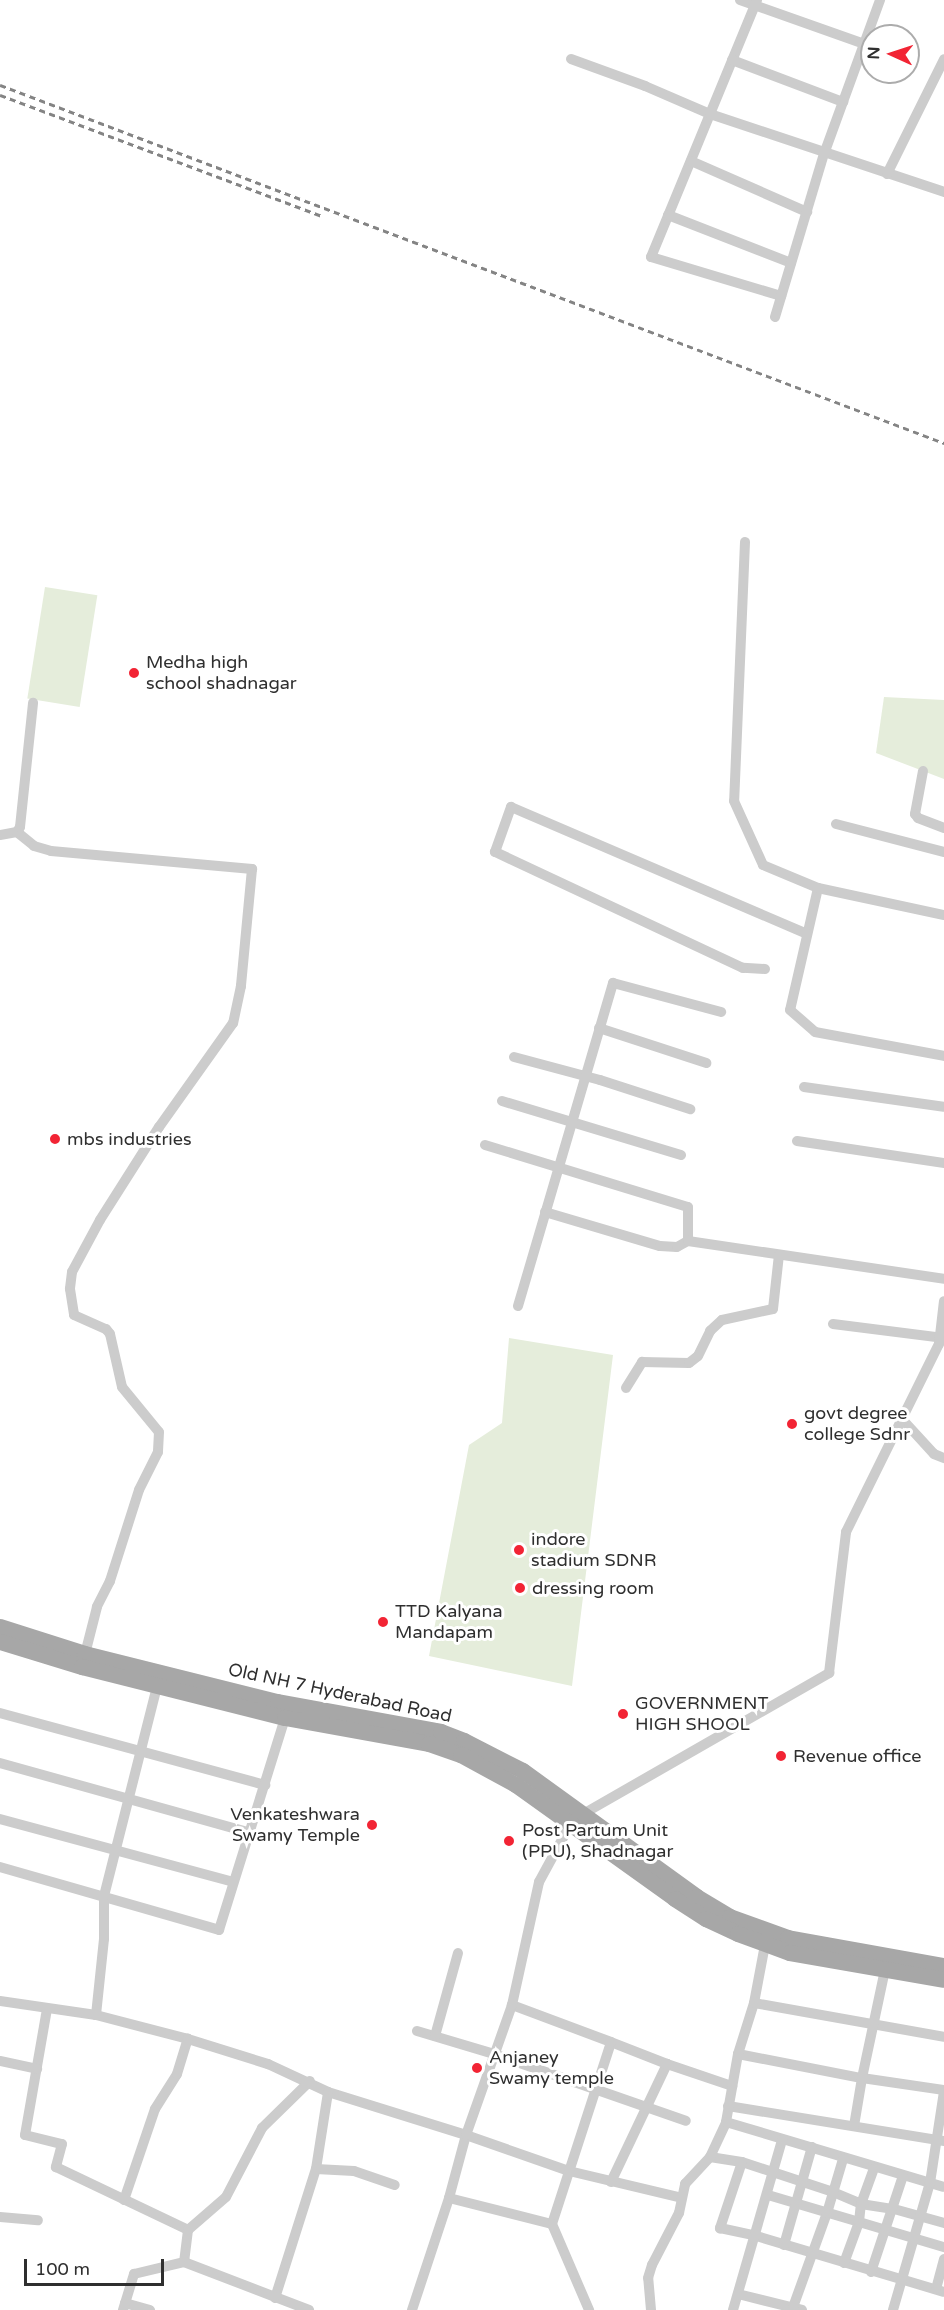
<!DOCTYPE html>
<html>
<head>
<meta charset="utf-8">
<style>
	body { margin:0 }
	#map { position:relative; width:944px; height:2310px; overflow:hidden; background:#fff; font-family:"Varela Round",sans-serif }
	div>[style] { position:absolute }
	[style*='--x'] { left:calc(var(--x)*1px); top:calc(var(--y)*1px); width:calc(var(--w)*1px); rotate:calc(var(--a)*1deg) }
	.green>* { inset:0; background:#e5eddb; transform-origin:0 0 }
	.street>* { height:10px; margin:-5px; padding:0 5px; transform-origin:5px; border-radius:5px; background:#ccc }
	.primary>* { height:16px; margin:-8px; padding:0 8px; transform-origin:8px; border-radius:8px; background:#a7a7a7 }
	.rail>* { height:3px; margin-top:-1.5px; transform-origin:0; background:repeating-linear-gradient(90deg,#848484 0 6px,transparent 0 10.5px) }
	.dots>* { width:16px; height:16px; translate:-50% -50%; box-sizing:border-box; border:3px solid #fff; border-radius:50% }
	span { translate:-50% -50%; white-space:nowrap; text-align:center; line-height:1.15; -webkit-text-stroke:6px #fff; paint-order:stroke }
	.poi-label { font-size:18px; color:#2f2f2f }
	.left { translate:0 -50%; text-align:left }
	.right { translate:-100% -50%; text-align:right }
	.street-label { font-size:18px; color:#2f2f2f }
	.north { position:absolute; left:860px; top:24px; width:60px; height:60px; box-sizing:border-box; background:#fff; border:2px solid #acacac; border-radius:50%; rotate:273deg; font-size:16px; font-weight:700; line-height:24px; text-align:center; color:#2f2f2f }
	.north::after { content:''; display:block; margin:auto; width:21px; height:27px; background:#f22434; clip-path:polygon(50% 0,100% 100%,50% 72%,0 100%) }
	.scale { position:absolute; left:24px; top:2259px; width:140px; height:27px; box-sizing:border-box; border:3px solid #2f2f2f; border-top:0; padding-left:8px; font-size:18px; line-height:21px; white-space:nowrap; color:#2f2f2f; -webkit-text-stroke:4px #fff; paint-order:stroke }
</style>
</head>
<body>
<div id="map">
	<div class="green">
		<i style="left:45px;top:587px;width:53px;height:113px;rotate:9deg"></i>
		<i style="clip-path:polygon(884px 697px,944px 700px,944px 779px,876px 753px)"></i>
		<i style="clip-path:polygon(509px 1338px,613px 1355px,572px 1686px,429px 1656px,469px 1445px,502px 1423px)"></i>
	</div>
	<div class="street">
		<i style="--x:740;--y:0;--w:132;--a:19.5"></i>
		<i style="--x:757;--y:0;--w:278;--a:112.4"></i>
		<i style="--x:651;--y:257;--w:136;--a:16.7"></i>
		<i style="--x:571;--y:59;--w:79;--a:20"></i>
		<i style="--x:645;--y:86;--w:71;--a:23.3"></i>
		<i style="--x:710;--y:114;--w:247;--a:18.4"></i>
		<i style="--x:732;--y:60;--w:119;--a:20.7"></i>
		<i style="--x:691;--y:161;--w:127;--a:23.7"></i>
		<i style="--x:887;--y:174;--w:128;--a:-63.6"></i>
		<i style="--x:668;--y:215;--w:132;--a:21.3"></i>
		<i style="--x:775;--y:317;--w:170;--a:-73.3"></i>
		<i style="--x:824;--y:154;--w:164;--a:-70"></i>
		<i style="--x:745;--y:542;--w:259;--a:92.4"></i>
		<i style="--x:734;--y:801;--w:70;--a:65.6"></i>
		<i style="--x:763;--y:865;--w:60;--a:22.7"></i>
		<i style="--x:818;--y:888;--w:125;--a:102.9"></i>
		<i style="--x:790;--y:1010;--w:33;--a:41"></i>
		<i style="--x:815;--y:1032;--w:131;--a:10.5"></i>
		<i style="--x:923;--y:771;--w:44;--a:100.5"></i>
		<i style="--x:915;--y:814;--w:5;--a:53"></i>
		<i style="--x:918;--y:818;--w:28;--a:21"></i>
		<i style="--x:836;--y:824;--w:112;--a:14.5"></i>
		<i style="--x:17;--y:832;--w:22;--a:39"></i>
		<i style="--x:34;--y:846;--w:18;--a:16"></i>
		<i style="--x:51;--y:851;--w:202;--a:5.1"></i>
		<i style="--x:252;--y:869;--w:118;--a:95.4"></i>
		<i style="--x:241;--y:986;--w:38;--a:102"></i>
		<i style="--x:233;--y:1023;--w:128;--a:125.4"></i>
		<i style="--x:159;--y:1127;--w:110;--a:122.4"></i>
		<i style="--x:100;--y:1220;--w:59;--a:118.3"></i>
		<i style="--x:72;--y:1272;--w:17;--a:97"></i>
		<i style="--x:70;--y:1289;--w:26;--a:81"></i>
		<i style="--x:74;--y:1315;--w:35;--a:24"></i>
		<i style="--x:106;--y:1329;--w:6;--a:51"></i>
		<i style="--x:110;--y:1334;--w:54;--a:77.2"></i>
		<i style="--x:122;--y:1387;--w:58;--a:50.6"></i>
		<i style="--x:159;--y:1432;--w:20;--a:93"></i>
		<i style="--x:158;--y:1452;--w:42;--a:116.6"></i>
		<i style="--x:139;--y:1490;--w:96;--a:107.7"></i>
		<i style="--x:110;--y:1581;--w:29;--a:117"></i>
		<i style="--x:97;--y:1607;--w:49;--a:104.3"></i>
		<i style="--x:0;--y:835;--w:17;--a:-10"></i>
		<i style="--x:17;--y:832;--w:6;--a:-59"></i>
		<i style="--x:20;--y:827;--w:125;--a:-84"></i>
		<i style="--x:818;--y:888;--w:129;--a:12.1"></i>
		<i style="--x:765;--y:969;--w:22;--a:-177"></i>
		<i style="--x:743;--y:968;--w:274;--a:-154.9"></i>
		<i style="--x:495;--y:852;--w:48;--a:-70.4"></i>
		<i style="--x:511;--y:807;--w:322;--a:23.2"></i>
		<i style="--x:599;--y:1028;--w:113;--a:18.1"></i>
		<i style="--x:514;--y:1057;--w:89;--a:15"></i>
		<i style="--x:600;--y:1080;--w:95;--a:17.9"></i>
		<i style="--x:804;--y:1087;--w:141;--a:8.1"></i>
		<i style="--x:502;--y:1101;--w:187;--a:16.8"></i>
		<i style="--x:797;--y:1141;--w:149;--a:8.5"></i>
		<i style="--x:485;--y:1145;--w:212;--a:17"></i>
		<i style="--x:688;--y:1207;--w:34;--a:90"></i>
		<i style="--x:545;--y:1212;--w:120;--a:16.5"></i>
		<i style="--x:660;--y:1246;--w:17;--a:3"></i>
		<i style="--x:677;--y:1247;--w:13;--a:-29"></i>
		<i style="--x:688;--y:1241;--w:259;--a:8.4"></i>
		<i style="--x:518;--y:1306;--w:337;--a:-73.6"></i>
		<i style="--x:613;--y:983;--w:112;--a:15"></i>
		<i style="--x:833;--y:1324;--w:112;--a:7.2"></i>
		<i style="--x:626;--y:1388;--w:31;--a:-58"></i>
		<i style="--x:642;--y:1362;--w:47;--a:1.2"></i>
		<i style="--x:689;--y:1363;--w:11;--a:-38"></i>
		<i style="--x:698;--y:1356;--w:28;--a:-64"></i>
		<i style="--x:710;--y:1331;--w:16;--a:-43"></i>
		<i style="--x:722;--y:1320;--w:52;--a:-12.2"></i>
		<i style="--x:773;--y:1309;--w:54;--a:-83.7"></i>
		<i style="--x:902;--y:1419;--w:47;--a:47.6"></i>
		<i style="--x:934;--y:1454;--w:11;--a:22"></i>
		<i style="--x:0;--y:1713;--w:275;--a:15.2"></i>
		<i style="--x:0;--y:1763;--w:260;--a:15.6"></i>
		<i style="--x:0;--y:1819;--w:241;--a:15.1"></i>
		<i style="--x:0;--y:1867;--w:228;--a:16"></i>
		<i style="--x:219;--y:1930;--w:222;--a:-72.7"></i>
		<i style="--x:0;--y:2001;--w:97;--a:8.3"></i>
		<i style="--x:96;--y:2015;--w:95;--a:14.6"></i>
		<i style="--x:188;--y:2039;--w:84;--a:17.4"></i>
		<i style="--x:268;--y:2064;--w:66;--a:25"></i>
		<i style="--x:328;--y:2092;--w:145;--a:17.3"></i>
		<i style="--x:466;--y:2135;--w:109;--a:19.3"></i>
		<i style="--x:569;--y:2171;--w:116;--a:13.4"></i>
		<i style="--x:754;--y:2003;--w:193;--a:10.1"></i>
		<i style="--x:47;--y:2009;--w:128;--a:99.9"></i>
		<i style="--x:25;--y:2135;--w:38;--a:14"></i>
		<i style="--x:62;--y:2144;--w:24;--a:105"></i>
		<i style="--x:56;--y:2167;--w:146;--a:25.5"></i>
		<i style="--x:188;--y:2230;--w:32;--a:97"></i>
		<i style="--x:184;--y:2262;--w:134;--a:21"></i>
		<i style="--x:96;--y:2015;--w:76;--a:-84"></i>
		<i style="--x:104;--y:1939;--w:43;--a:-90"></i>
		<i style="--x:104;--y:1896;--w:217;--a:-75.8"></i>
		<i style="--x:417;--y:2031;--w:80;--a:16.6"></i>
		<i style="--x:494;--y:2054;--w:203;--a:19.2"></i>
		<i style="--x:435;--y:2036;--w:86;--a:-74.5"></i>
		<i style="--x:738;--y:2054;--w:126;--a:11"></i>
		<i style="--x:862;--y:2078;--w:83;--a:8.3"></i>
		<i style="--x:0;--y:2061;--w:38;--a:12"></i>
		<i style="--x:667;--y:2064;--w:69;--a:18.7"></i>
		<i style="--x:728;--y:2106;--w:219;--a:9.2"></i>
		<i style="--x:726;--y:2122;--w:227;--a:16.6"></i>
		<i style="--x:854;--y:2126;--w:49;--a:-80.5"></i>
		<i style="--x:862;--y:2078;--w:110;--a:-78"></i>
		<i style="--x:710;--y:2157;--w:32;--a:9"></i>
		<i style="--x:742;--y:2162;--w:96;--a:18.2"></i>
		<i style="--x:833;--y:2192;--w:30;--a:23"></i>
		<i style="--x:861;--y:2204;--w:33;--a:9"></i>
		<i style="--x:894;--y:2209;--w:52;--a:15.6"></i>
		<i style="--x:742;--y:2162;--w:70;--a:108.4"></i>
		<i style="--x:720;--y:2228;--w:34;--a:12"></i>
		<i style="--x:753;--y:2235;--w:199;--a:16.6"></i>
		<i style="--x:316;--y:2169;--w:38;--a:3"></i>
		<i style="--x:354;--y:2171;--w:43;--a:18.9"></i>
		<i style="--x:611;--y:2182;--w:131;--a:-64.6"></i>
		<i style="--x:667;--y:2064;--w:60;--a:-158.6"></i>
		<i style="--x:768;--y:2195;--w:184;--a:16.5"></i>
		<i style="--x:449;--y:2198;--w:106;--a:14.2"></i>
		<i style="--x:552;--y:2224;--w:191;--a:-72"></i>
		<i style="--x:611;--y:2042;--w:106;--a:-159.5"></i>
		<i style="--x:124;--y:2200;--w:96;--a:-71.2"></i>
		<i style="--x:155;--y:2109;--w:41;--a:-57.8"></i>
		<i style="--x:177;--y:2074;--w:37;--a:-73"></i>
		<i style="--x:0;--y:2217;--w:38;--a:5"></i>
		<i style="--x:552;--y:2224;--w:94;--a:66.7"></i>
		<i style="--x:188;--y:2230;--w:50;--a:-41"></i>
		<i style="--x:226;--y:2197;--w:78;--a:-62.4"></i>
		<i style="--x:262;--y:2128;--w:67;--a:-44.4"></i>
		<i style="--x:784;--y:2245;--w:102;--a:-74.1"></i>
		<i style="--x:844;--y:2263;--w:44;--a:-69.9"></i>
		<i style="--x:859;--y:2222;--w:18;--a:-84"></i>
		<i style="--x:861;--y:2204;--w:38;--a:-70"></i>
		<i style="--x:871;--y:2272;--w:101;--a:-71.6"></i>
		<i style="--x:936;--y:2289;--w:31;--a:-75"></i>
		<i style="--x:738;--y:2294;--w:66;--a:14"></i>
		<i style="--x:275;--y:2298;--w:135;--a:-72.4"></i>
		<i style="--x:316;--y:2169;--w:78;--a:-81.1"></i>
		<i style="--x:125;--y:2303;--w:26;--a:16"></i>
		<i style="--x:123;--y:2310;--w:38;--a:-73"></i>
		<i style="--x:134;--y:2274;--w:51;--a:-13.5"></i>
		<i style="--x:412;--y:2310;--w:118;--a:-71.7"></i>
		<i style="--x:449;--y:2198;--w:65;--a:-74.9"></i>
		<i style="--x:466;--y:2135;--w:138;--a:-70.5"></i>
		<i style="--x:512;--y:2005;--w:126;--a:-77.6"></i>
		<i style="--x:539;--y:1882;--w:67;--a:-61.5"></i>
		<i style="--x:571;--y:1823;--w:15;--a:-37"></i>
		<i style="--x:583;--y:1814;--w:284;--a:-29.8"></i>
		<i style="--x:829;--y:1673;--w:142;--a:-83.1"></i>
		<i style="--x:846;--y:1532;--w:210;--a:-63.7"></i>
		<i style="--x:939;--y:1344;--w:43;--a:-83.4"></i>
		<i style="--x:651;--y:2310;--w:32;--a:-95"></i>
		<i style="--x:648;--y:2278;--w:14;--a:-73"></i>
		<i style="--x:652;--y:2265;--w:59;--a:-62.6"></i>
		<i style="--x:679;--y:2213;--w:30;--a:-78"></i>
		<i style="--x:685;--y:2184;--w:37;--a:-47"></i>
		<i style="--x:710;--y:2157;--w:38;--a:-65"></i>
		<i style="--x:726;--y:2122;--w:69;--a:-80"></i>
		<i style="--x:738;--y:2054;--w:53;--a:-72.6"></i>
		<i style="--x:754;--y:2003;--w:59;--a:-79.3"></i>
		<i style="--x:733;--y:2310;--w:177;--a:-73.9"></i>
		<i style="--x:792;--y:2310;--w:103;--a:-70.2"></i>
		<i style="--x:827;--y:2213;--w:56;--a:-73.5"></i>
		<i style="--x:893;--y:2310;--w:132;--a:-73.8"></i>
		<i style="--x:930;--y:2183;--w:93;--a:-81.3"></i>
	</div>
	<div class="primary">
		<i style="--x:0;--y:1627;--w:89;--a:17.6"></i>
		<i style="--x:85;--y:1654;--w:199;--a:14"></i>
		<i style="--x:278;--y:1702;--w:166;--a:10.4"></i>
		<i style="--x:441;--y:1732;--w:25;--a:21"></i>
		<i style="--x:464;--y:1741;--w:66;--a:27"></i>
		<i style="--x:523;--y:1771;--w:215;--a:35.9"></i>
		<i style="--x:697;--y:1897;--w:39;--a:31"></i>
		<i style="--x:730;--y:1917;--w:62;--a:19.9"></i>
		<i style="--x:788;--y:1938;--w:158;--a:10.2"></i>
		<i style="--x:0;--y:1642;--w:86;--a:17"></i>
		<i style="--x:82;--y:1667;--w:209;--a:14.1"></i>
		<i style="--x:285;--y:1718;--w:146;--a:10.2"></i>
		<i style="--x:429;--y:1744;--w:34;--a:19"></i>
		<i style="--x:461;--y:1755;--w:63;--a:28.6"></i>
		<i style="--x:516;--y:1785;--w:196;--a:35.6"></i>
		<i style="--x:675;--y:1899;--w:37;--a:33"></i>
		<i style="--x:706;--y:1919;--w:35;--a:25"></i>
		<i style="--x:738;--y:1934;--w:55;--a:20.1"></i>
		<i style="--x:790;--y:1953;--w:156;--a:9.9"></i>
	</div>
	<div class="rail">
		<i style="--x:0;--y:85;--w:1010;--a:20.77"></i>
		<i style="--x:0;--y:95;--w:346;--a:20.6"></i>
	</div>
	<div class="dots">
		<i style="left:134px;top:673px;background:#f22434"></i>
		<i style="left:55px;top:1139px;background:#f22434"></i>
		<i style="left:792px;top:1424px;background:#f22434"></i>
		<i style="left:519px;top:1550px;background:#f22434"></i>
		<i style="left:520px;top:1588px;background:#f22434"></i>
		<i style="left:383px;top:1622px;background:#f22434"></i>
		<i style="left:623px;top:1714px;background:#f22434"></i>
		<i style="left:781px;top:1756px;background:#f22434"></i>
		<i style="left:372px;top:1825px;background:#f22434"></i>
		<i style="left:509px;top:1841px;background:#f22434"></i>
		<i style="left:477px;top:2068px;background:#f22434"></i>
	</div>
	<div class="poi-label">
		<span class="left" style="left:146px;top:673px">Medha high<br>school shadnagar</span>
		<span class="left" style="left:67px;top:1139px">mbs industries</span>
		<span class="left" style="left:804px;top:1424px">govt degree<br>college Sdnr</span>
		<span class="left" style="left:531px;top:1550px">indore<br>stadium SDNR</span>
		<span class="left" style="left:532px;top:1588px">dressing room</span>
		<span class="left" style="left:395px;top:1622px">TTD Kalyana<br>Mandapam</span>
		<span class="left" style="left:635px;top:1714px">GOVERNMENT<br>HIGH SHOOL</span>
		<span class="left" style="left:793px;top:1756px">Revenue office</span>
		<span class="right" style="left:360px;top:1825px">Venkateshwara<br>Swamy Temple</span>
		<span class="left" style="left:522px;top:1841px">Post Partum Unit<br>(PPU), Shadnagar</span>
		<span class="left" style="left:489px;top:2068px">Anjaney<br>Swamy temple</span>
	</div>
	<div class="street-label">
		<span style="left:340px;top:1693px;rotate:12deg">Old NH 7 Hyderabad Road</span>
	</div>
	<div class="north">N</div>
	<div class="scale">100 m</div>
</div>
</body>
</html>
